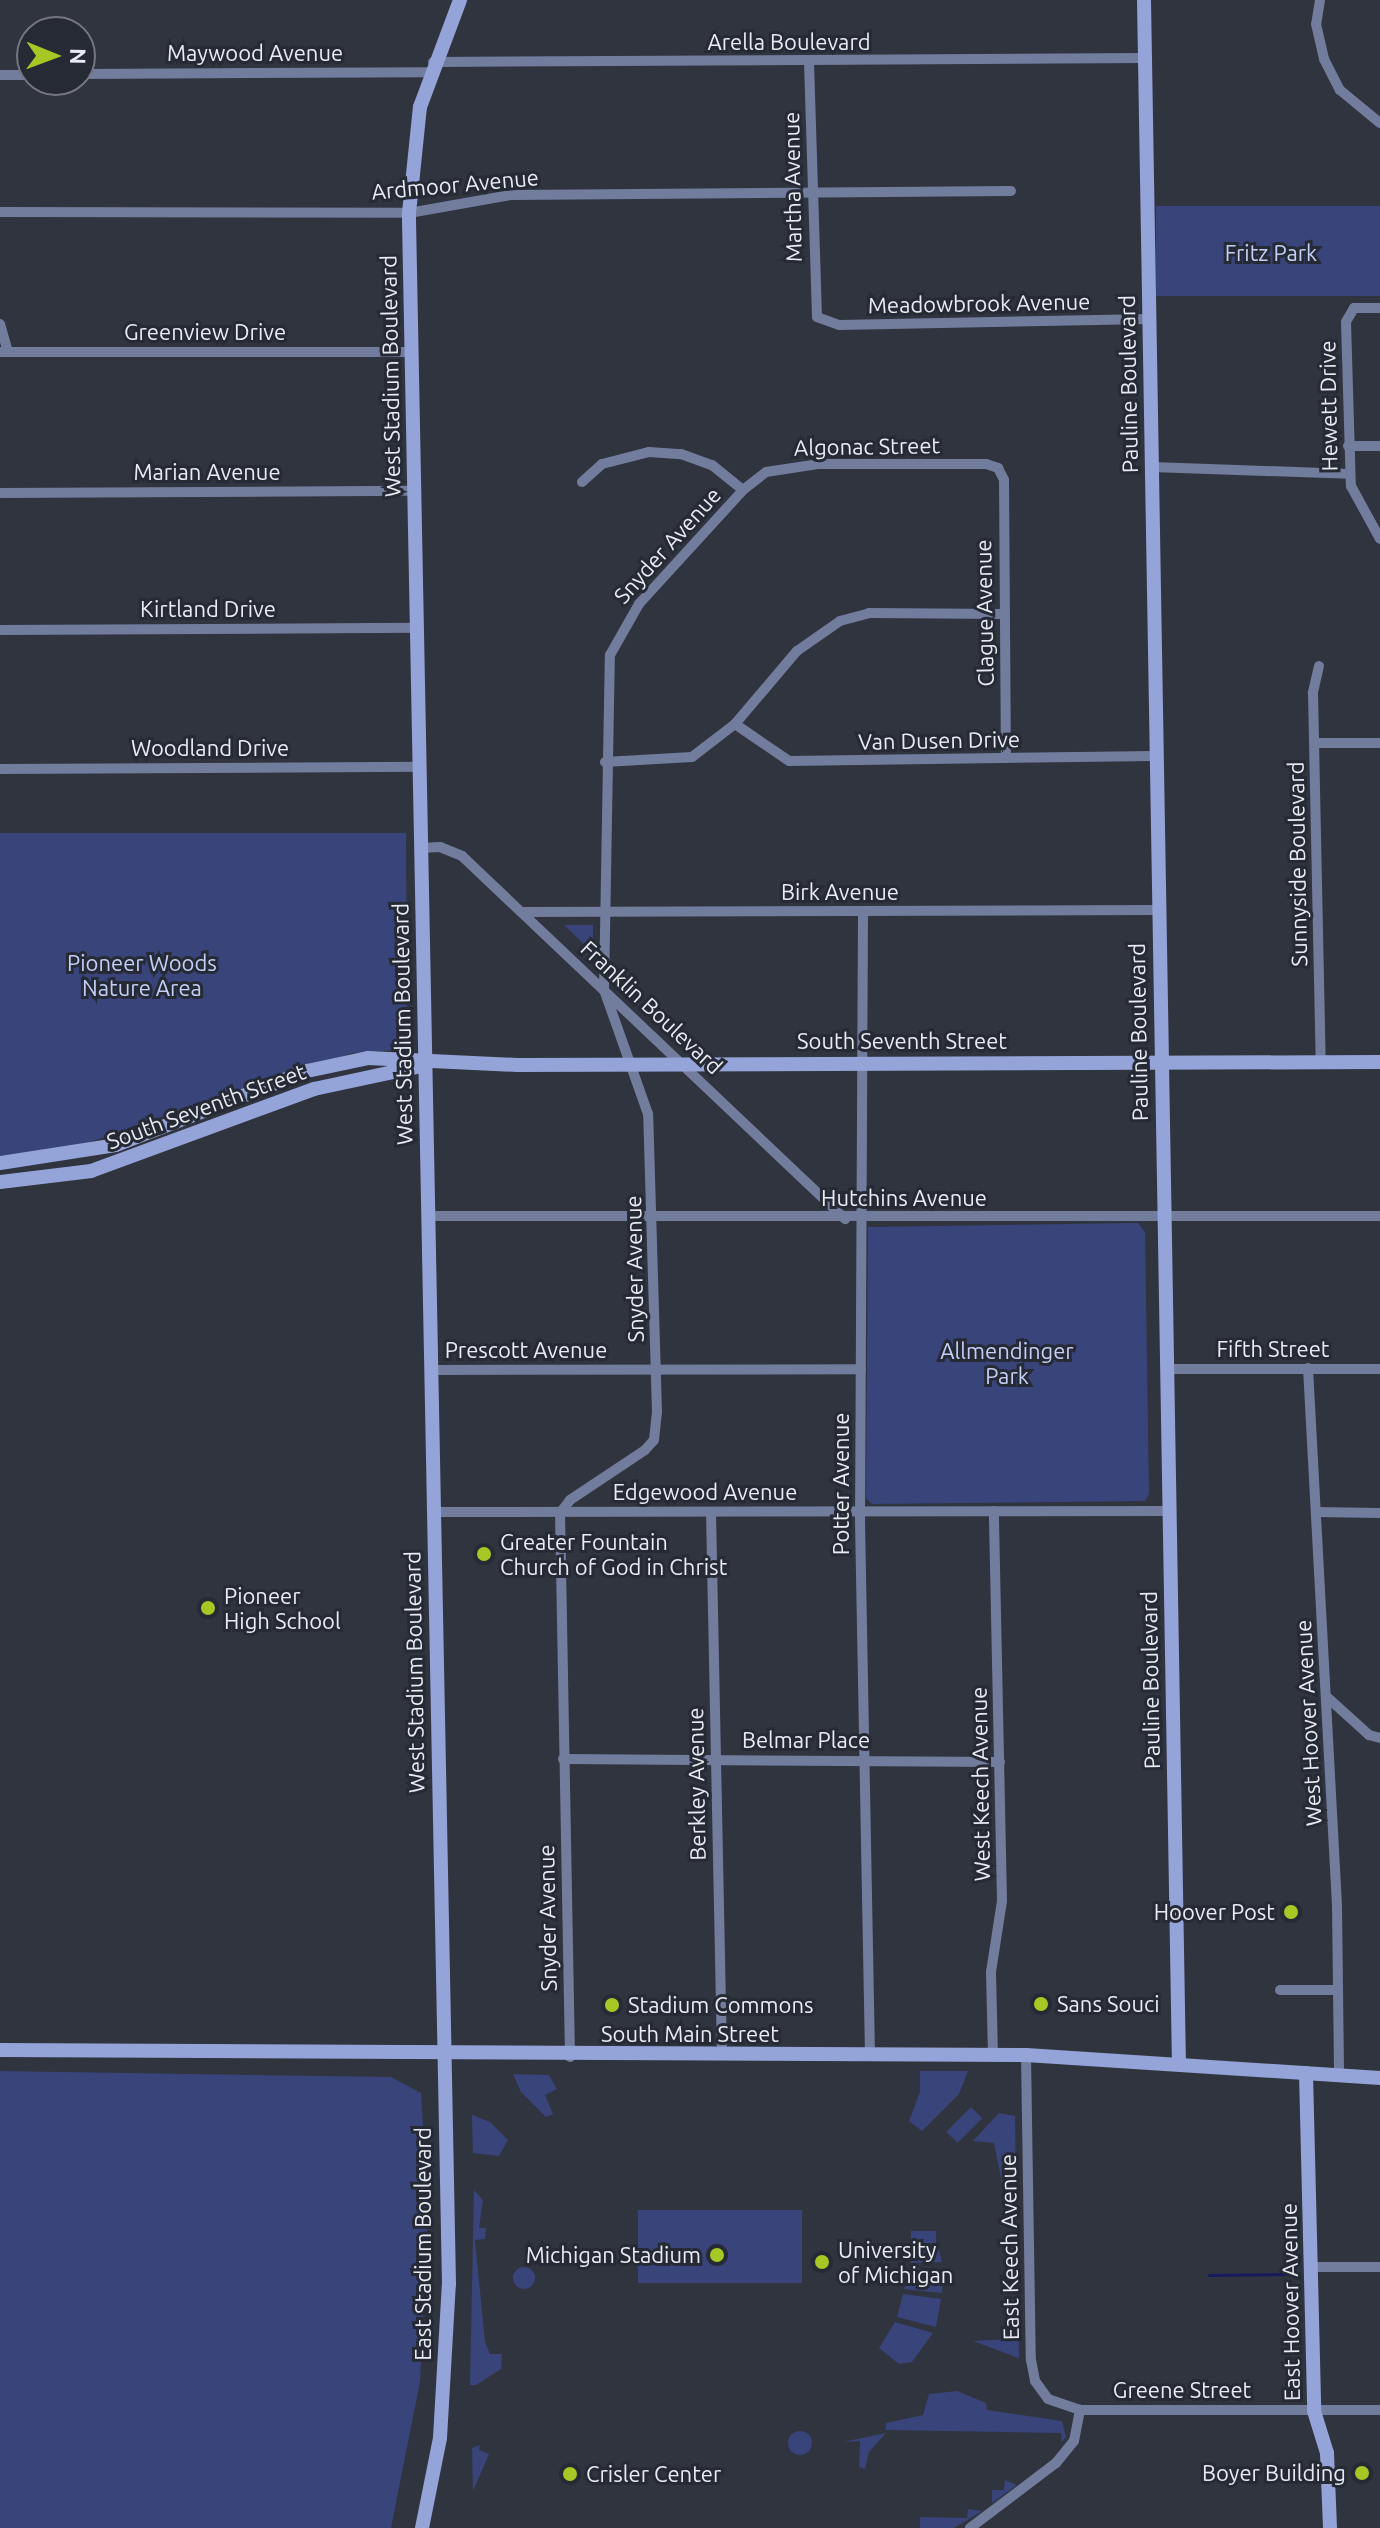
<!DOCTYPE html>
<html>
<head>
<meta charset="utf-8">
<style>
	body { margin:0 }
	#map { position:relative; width:1380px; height:2528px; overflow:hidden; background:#30343f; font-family:Ubuntu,sans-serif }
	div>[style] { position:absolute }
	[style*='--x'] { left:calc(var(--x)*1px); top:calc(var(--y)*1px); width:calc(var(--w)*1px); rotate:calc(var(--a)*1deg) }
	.green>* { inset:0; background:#38447a; transform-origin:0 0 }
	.round { border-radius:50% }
	.stream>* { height:3px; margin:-1.5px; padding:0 1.5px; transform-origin:1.5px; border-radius:1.5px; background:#151a5c }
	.street>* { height:10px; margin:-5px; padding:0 5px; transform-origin:5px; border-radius:5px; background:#727c9d }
	.secondary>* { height:14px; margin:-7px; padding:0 7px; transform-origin:7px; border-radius:7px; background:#95a4d8 }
	.dots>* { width:22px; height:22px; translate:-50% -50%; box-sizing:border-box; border:4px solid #262a35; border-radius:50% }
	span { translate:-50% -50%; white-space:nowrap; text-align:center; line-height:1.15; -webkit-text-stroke:6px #262a35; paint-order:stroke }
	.street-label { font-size:22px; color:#e9ebf3 }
	.park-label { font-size:22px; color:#c3cff8 }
	.poi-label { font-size:22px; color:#e9ebf3 }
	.left { translate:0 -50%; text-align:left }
	.right { translate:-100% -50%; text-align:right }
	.north { position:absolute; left:16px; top:16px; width:80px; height:80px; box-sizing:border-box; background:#262a35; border:2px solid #747781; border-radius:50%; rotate:91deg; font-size:22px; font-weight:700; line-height:32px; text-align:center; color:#e9ebf3 }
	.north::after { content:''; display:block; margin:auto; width:28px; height:36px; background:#a5c824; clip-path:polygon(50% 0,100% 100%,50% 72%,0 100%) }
</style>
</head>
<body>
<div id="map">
	<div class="green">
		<i style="left:1380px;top:206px;width:90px;height:224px;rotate:90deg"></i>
		<i style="clip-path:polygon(0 833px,406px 833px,407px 1042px,396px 1050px,353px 1053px,279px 1075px,79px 1146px,0 1156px)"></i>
		<i style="clip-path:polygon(564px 925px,593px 925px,593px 953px)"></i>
		<i style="clip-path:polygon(1138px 1223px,1145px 1232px,1149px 1494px,1145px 1501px,872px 1504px,866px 1498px,868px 1227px)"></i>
		<i style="clip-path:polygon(0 2071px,391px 2077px,421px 2093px,428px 2211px,420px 2382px,391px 2528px,0 2528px)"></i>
		<i style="clip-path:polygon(920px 2071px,968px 2071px,959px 2094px,922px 2131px,909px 2121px,920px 2092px)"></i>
		<i style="clip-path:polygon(513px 2074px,549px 2075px,557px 2089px,545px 2095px,553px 2114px,546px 2117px,521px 2092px)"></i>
		<i style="left:971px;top:2107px;width:16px;height:35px;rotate:45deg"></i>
		<i style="clip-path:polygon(999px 2113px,1015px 2116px,1016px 2193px,1007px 2194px,1006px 2183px,1002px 2183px,994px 2143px,973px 2141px)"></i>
		<i style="clip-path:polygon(472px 2115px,490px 2122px,508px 2140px,499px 2156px,473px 2153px)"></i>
		<i style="clip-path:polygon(474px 2190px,483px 2200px,479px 2228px,486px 2228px,485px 2239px,475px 2240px,485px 2342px,490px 2354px,502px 2354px,501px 2369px,476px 2385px,470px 2385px)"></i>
		<i style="left:638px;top:2210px;width:164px;height:73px"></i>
		<i style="left:911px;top:2231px;width:25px;height:13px"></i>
		<i style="clip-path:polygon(911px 2249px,939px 2250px,942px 2262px,911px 2263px)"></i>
		<i class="round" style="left:513px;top:2267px;width:22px;height:22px"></i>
		<i style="clip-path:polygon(911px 2268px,943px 2270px,942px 2293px,904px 2289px)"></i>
		<i style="clip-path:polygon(903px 2294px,941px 2299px,936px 2327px,897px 2317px)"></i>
		<i style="clip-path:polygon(1010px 2300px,1018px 2300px,1019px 2358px,973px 2341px,1010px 2339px)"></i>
		<i style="clip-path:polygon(895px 2322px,933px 2333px,912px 2362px,899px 2364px,879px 2348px)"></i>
		<i style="clip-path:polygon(957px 2391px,986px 2403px,987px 2410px,1062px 2421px,1066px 2437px,1062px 2442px,1061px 2433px,886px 2430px,886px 2423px,923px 2415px,929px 2394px)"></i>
		<i class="round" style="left:788px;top:2431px;width:24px;height:24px"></i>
		<i style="clip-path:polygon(886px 2433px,869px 2452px,865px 2469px,859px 2467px,860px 2441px,843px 2442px)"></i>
		<i style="clip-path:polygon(480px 2445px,479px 2450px,489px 2454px,473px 2491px,472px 2448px)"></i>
		<i style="clip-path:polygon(1005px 2480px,1017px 2485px,992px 2503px,992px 2490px,1004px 2490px)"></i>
		<i style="clip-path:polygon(968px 2509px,982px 2511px,954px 2528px,920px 2528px,920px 2517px,967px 2518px)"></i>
	</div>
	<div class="stream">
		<i style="--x:1209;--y:2275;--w:80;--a:-0.7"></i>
	</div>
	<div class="street">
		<i style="--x:1320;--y:0;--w:24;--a:99"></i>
		<i style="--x:1316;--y:24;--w:36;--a:77"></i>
		<i style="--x:1324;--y:59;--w:35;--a:63"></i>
		<i style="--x:1340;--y:90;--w:52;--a:39.5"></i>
		<i style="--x:433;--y:62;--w:712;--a:-0.32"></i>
		<i style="--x:809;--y:62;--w:255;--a:88.2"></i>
		<i style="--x:817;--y:317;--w:23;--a:20"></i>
		<i style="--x:839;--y:325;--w:311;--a:-1.1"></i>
		<i style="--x:80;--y:74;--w:350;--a:-0.3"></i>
		<i style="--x:0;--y:75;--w:32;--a:0"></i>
		<i style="--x:0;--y:212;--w:409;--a:0.1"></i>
		<i style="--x:409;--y:213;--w:104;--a:-10"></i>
		<i style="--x:511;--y:195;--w:500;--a:-0.46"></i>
		<i style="--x:1380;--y:308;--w:26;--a:180"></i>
		<i style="--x:1354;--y:308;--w:16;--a:120"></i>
		<i style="--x:1346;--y:322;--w:164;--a:88.3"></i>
		<i style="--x:1351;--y:486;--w:60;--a:61.3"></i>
		<i style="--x:0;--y:324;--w:29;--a:74"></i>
		<i style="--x:0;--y:352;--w:411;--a:0"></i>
		<i style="--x:1348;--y:446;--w:32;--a:0"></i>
		<i style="--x:1152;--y:467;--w:197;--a:2"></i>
		<i style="--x:582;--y:482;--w:27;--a:-42"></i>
		<i style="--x:602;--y:464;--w:49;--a:-14.3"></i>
		<i style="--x:649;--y:452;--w:32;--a:4"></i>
		<i style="--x:681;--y:454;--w:33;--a:20"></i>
		<i style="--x:712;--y:465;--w:40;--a:39"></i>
		<i style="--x:0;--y:493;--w:413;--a:-0.3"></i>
		<i style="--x:0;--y:630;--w:417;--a:-0.3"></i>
		<i style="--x:1319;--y:666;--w:28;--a:103"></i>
		<i style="--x:1313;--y:693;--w:369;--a:88.8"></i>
		<i style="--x:735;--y:724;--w:65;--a:34.4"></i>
		<i style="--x:789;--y:761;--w:366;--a:-0.8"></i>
		<i style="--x:1315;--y:743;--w:65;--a:0"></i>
		<i style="--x:605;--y:762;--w:87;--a:-3.3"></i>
		<i style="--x:692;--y:757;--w:54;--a:-37.5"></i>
		<i style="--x:735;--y:724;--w:96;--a:-49.7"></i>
		<i style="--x:797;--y:651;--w:52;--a:-34.9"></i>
		<i style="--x:840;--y:621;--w:30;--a:-15"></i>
		<i style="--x:869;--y:613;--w:135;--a:0.4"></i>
		<i style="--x:0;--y:769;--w:420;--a:-0.3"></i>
		<i style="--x:420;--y:848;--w:20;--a:-3"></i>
		<i style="--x:440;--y:847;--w:24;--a:22"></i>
		<i style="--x:462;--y:856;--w:528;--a:43.46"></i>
		<i style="--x:522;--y:912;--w:636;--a:-0.18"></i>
		<i style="--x:863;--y:912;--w:609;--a:90.28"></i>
		<i style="--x:860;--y:1521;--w:534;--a:88.93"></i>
		<i style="--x:427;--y:1216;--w:953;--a:0"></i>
		<i style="--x:1308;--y:1368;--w:539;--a:86.91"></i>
		<i style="--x:1337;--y:1906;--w:170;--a:89.3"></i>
		<i style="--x:1166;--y:1369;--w:214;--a:0"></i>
		<i style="--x:431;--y:1370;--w:430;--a:-0.1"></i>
		<i style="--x:433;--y:1512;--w:736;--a:-0.08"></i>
		<i style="--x:711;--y:1512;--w:543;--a:88.84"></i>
		<i style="--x:1316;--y:1512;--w:64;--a:0.9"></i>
		<i style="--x:1327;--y:1697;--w:57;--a:42.1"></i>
		<i style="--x:1369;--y:1735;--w:11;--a:15"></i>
		<i style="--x:563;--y:1759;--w:437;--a:0.4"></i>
		<i style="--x:1280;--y:1990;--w:58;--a:0"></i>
		<i style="--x:993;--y:2055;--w:83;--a:-91.4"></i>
		<i style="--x:991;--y:1972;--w:72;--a:-81.2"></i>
		<i style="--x:1002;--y:1901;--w:390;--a:-91.2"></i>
		<i style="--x:1026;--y:2055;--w:305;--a:89.1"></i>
		<i style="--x:1031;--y:2360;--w:21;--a:79"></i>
		<i style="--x:1035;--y:2381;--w:22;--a:54"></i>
		<i style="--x:1048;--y:2399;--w:34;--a:19"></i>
		<i style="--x:1080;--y:2410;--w:300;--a:0"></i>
		<i style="--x:570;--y:2057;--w:544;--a:-91.05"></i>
		<i style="--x:560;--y:1513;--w:16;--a:-52"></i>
		<i style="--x:570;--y:1500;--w:90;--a:-33.7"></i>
		<i style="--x:645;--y:1450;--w:13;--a:-48"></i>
		<i style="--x:654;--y:1440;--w:28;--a:-84"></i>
		<i style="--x:657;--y:1412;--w:298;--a:-91.7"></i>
		<i style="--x:648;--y:1114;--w:132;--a:-109.5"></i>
		<i style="--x:604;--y:990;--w:335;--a:-89"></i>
		<i style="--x:610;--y:655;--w:59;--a:-60.4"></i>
		<i style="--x:639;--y:604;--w:154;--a:-47.6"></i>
		<i style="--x:743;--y:490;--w:29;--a:-38"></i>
		<i style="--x:766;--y:472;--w:54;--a:-8.6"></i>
		<i style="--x:819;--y:464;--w:167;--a:0"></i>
		<i style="--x:986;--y:464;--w:13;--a:18"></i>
		<i style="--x:998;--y:468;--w:13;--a:63"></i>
		<i style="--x:1004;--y:480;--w:278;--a:89.6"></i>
		<i style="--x:1310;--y:2267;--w:70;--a:0"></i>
		<i style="--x:970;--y:2528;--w:108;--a:-37.1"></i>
		<i style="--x:1056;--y:2463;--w:28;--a:-51"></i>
		<i style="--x:1074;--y:2441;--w:32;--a:-79"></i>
	</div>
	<div class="secondary">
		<i style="--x:1144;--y:0;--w:2064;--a:89.03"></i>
		<i style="--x:0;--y:1163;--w:117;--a:-8.8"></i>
		<i style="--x:116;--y:1145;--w:205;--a:-21.2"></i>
		<i style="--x:307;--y:1071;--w:62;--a:-12"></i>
		<i style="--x:368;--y:1058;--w:150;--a:2.7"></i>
		<i style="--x:518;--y:1065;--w:862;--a:-0.2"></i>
		<i style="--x:0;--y:1182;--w:92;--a:-6.9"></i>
		<i style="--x:91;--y:1171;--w:238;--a:-20.2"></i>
		<i style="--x:314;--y:1089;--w:109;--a:-12.1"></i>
		<i style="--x:0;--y:2050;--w:1026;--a:0.28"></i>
		<i style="--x:1026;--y:2055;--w:355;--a:3.7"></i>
		<i style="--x:1306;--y:2073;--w:338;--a:88.6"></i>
		<i style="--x:1314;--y:2411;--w:44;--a:72.8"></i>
		<i style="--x:1327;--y:2453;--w:75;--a:87.7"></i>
		<i style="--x:422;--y:2528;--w:92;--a:-78.7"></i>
		<i style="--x:440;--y:2438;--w:154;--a:-86.7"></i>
		<i style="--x:449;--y:2284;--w:2071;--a:-91.11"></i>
		<i style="--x:409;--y:213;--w:107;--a:-84.1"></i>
		<i style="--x:420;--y:107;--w:114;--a:-69.5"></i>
	</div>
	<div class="dots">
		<i style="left:484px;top:1554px;background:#a5c824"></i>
		<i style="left:208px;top:1608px;background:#a5c824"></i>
		<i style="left:1291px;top:1912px;background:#a5c824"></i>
		<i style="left:1041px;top:2004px;background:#a5c824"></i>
		<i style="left:612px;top:2005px;background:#a5c824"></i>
		<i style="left:717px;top:2255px;background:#a5c824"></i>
		<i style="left:822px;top:2262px;background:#a5c824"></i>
		<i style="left:1362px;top:2473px;background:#a5c824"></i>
		<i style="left:570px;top:2474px;background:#a5c824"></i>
	</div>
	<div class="street-label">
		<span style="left:789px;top:42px">Arella Boulevard</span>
		<span style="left:255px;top:53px">Maywood Avenue</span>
		<span style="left:455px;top:184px;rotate:-5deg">Ardmoor Avenue</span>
		<span style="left:792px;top:187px;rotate:-91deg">Martha Avenue</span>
		<span style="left:979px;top:303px;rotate:-1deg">Meadowbrook Avenue</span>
		<span style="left:205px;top:332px">Greenview Drive</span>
		<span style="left:390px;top:376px;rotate:-91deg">West Stadium Boulevard</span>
		<span style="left:1128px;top:384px;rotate:-91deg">Pauline Boulevard</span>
		<span style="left:1328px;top:406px;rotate:-91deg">Hewett Drive</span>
		<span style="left:867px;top:446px;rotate:-1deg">Algonac Street</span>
		<span style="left:207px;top:472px">Marian Avenue</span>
		<span style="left:667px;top:545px;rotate:-48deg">Snyder Avenue</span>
		<span style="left:208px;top:609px">Kirtland Drive</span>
		<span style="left:984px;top:613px;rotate:-91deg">Clague Avenue</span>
		<span style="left:939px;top:740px;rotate:-1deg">Van Dusen Drive</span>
		<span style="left:210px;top:748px">Woodland Drive</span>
		<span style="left:1297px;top:864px;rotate:-91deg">Sunnyside Boulevard</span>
		<span style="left:840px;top:892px">Birk Avenue</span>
		<span style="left:652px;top:1007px;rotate:43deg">Franklin Boulevard</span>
		<span style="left:402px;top:1024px;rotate:-91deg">West Stadium Boulevard</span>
		<span style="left:1138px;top:1032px;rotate:-91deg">Pauline Boulevard</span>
		<span style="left:902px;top:1041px">South Seventh Street</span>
		<span style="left:206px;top:1106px;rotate:-20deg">South Seventh Street</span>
		<span style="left:904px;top:1198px">Hutchins Avenue</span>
		<span style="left:634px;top:1269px;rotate:-91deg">Snyder Avenue</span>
		<span style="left:1273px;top:1349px">Fifth Street</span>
		<span style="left:526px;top:1350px">Prescott Avenue</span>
		<span style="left:841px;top:1484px;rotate:-90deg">Potter Avenue</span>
		<span style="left:705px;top:1492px">Edgewood Avenue</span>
		<span style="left:414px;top:1672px;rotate:-91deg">West Stadium Boulevard</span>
		<span style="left:1150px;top:1680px;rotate:-91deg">Pauline Boulevard</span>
		<span style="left:1308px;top:1723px;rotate:-93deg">West Hoover Avenue</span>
		<span style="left:806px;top:1740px">Belmar Place</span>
		<span style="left:696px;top:1784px;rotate:-91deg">Berkley Avenue</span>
		<span style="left:980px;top:1784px;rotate:-91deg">West Keech Avenue</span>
		<span style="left:547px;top:1918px;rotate:-91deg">Snyder Avenue</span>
		<span style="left:690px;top:2034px">South Main Street</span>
		<span style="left:423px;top:2244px;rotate:-90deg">East Stadium Boulevard</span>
		<span style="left:1009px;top:2247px;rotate:-91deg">East Keech Avenue</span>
		<span style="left:1290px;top:2302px;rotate:-91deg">East Hoover Avenue</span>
		<span style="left:1182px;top:2390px">Greene Street</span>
	</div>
	<div class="park-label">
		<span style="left:1271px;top:253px">Fritz Park</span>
		<span style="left:142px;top:975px">Pioneer Woods<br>Nature Area</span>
		<span style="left:1007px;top:1363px">Allmendinger<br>Park</span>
	</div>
	<div class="poi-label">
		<span class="left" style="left:500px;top:1554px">Greater Fountain<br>Church of God in Christ</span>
		<span class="left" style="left:224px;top:1608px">Pioneer<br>High School</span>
		<span class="right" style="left:1275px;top:1912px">Hoover Post</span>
		<span class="left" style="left:1057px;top:2004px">Sans Souci</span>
		<span class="left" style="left:628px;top:2005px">Stadium Commons</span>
		<span class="left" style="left:838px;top:2262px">University<br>of Michigan</span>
		<span class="right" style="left:701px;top:2255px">Michigan Stadium</span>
		<span class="right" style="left:1346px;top:2473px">Boyer Building</span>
		<span class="left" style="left:586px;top:2474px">Crisler Center</span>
	</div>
	<div class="north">N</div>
</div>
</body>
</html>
